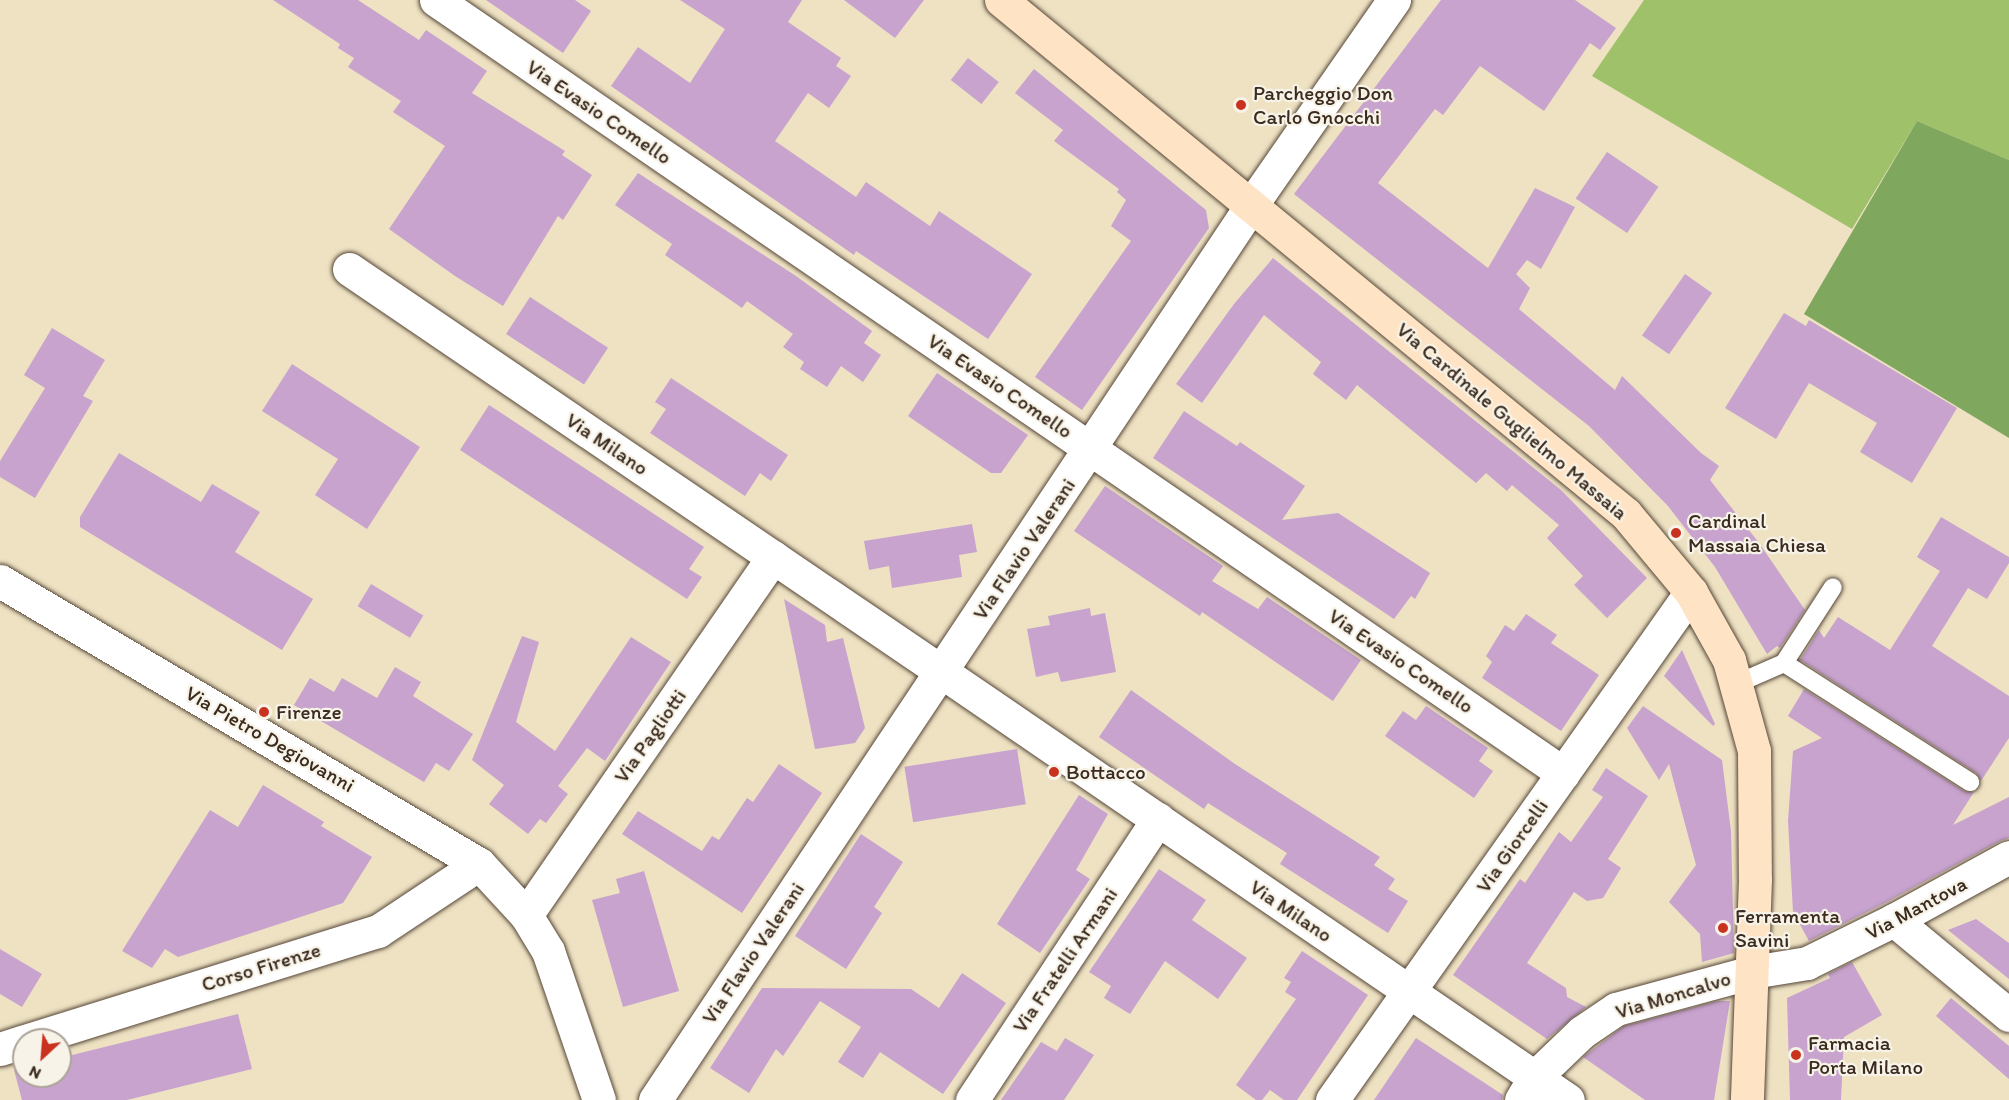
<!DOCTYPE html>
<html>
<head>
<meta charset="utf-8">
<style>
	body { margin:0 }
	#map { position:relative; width:2009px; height:1100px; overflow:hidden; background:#eee2c3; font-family:Itim,sans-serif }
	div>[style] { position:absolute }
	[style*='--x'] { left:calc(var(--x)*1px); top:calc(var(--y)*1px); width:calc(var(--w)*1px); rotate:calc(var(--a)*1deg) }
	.green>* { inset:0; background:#9fc16a }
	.forest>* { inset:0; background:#7fa75e }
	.building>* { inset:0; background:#c7a3ce; transform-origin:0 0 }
	.roads { filter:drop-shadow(0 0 2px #564637) drop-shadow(0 0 2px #564637) }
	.service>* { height:18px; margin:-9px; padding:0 9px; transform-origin:9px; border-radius:9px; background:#fff }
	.minor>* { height:33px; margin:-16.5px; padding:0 16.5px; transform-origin:16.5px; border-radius:16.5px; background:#fff }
	.tertiary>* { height:33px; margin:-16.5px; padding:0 16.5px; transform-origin:16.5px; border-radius:16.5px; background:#fff }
	.secondary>* { height:33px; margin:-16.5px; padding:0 16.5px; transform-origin:16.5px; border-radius:16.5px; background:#fee4c5 }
	.dots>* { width:16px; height:16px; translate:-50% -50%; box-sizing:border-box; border:3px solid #f7f3e8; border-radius:50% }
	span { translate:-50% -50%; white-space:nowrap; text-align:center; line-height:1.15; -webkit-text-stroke:4.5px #f7f3e8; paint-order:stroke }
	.poi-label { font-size:21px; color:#3b2a1e }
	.left { translate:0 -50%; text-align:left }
	.street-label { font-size:21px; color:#3b2a1e }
	.north { position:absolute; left:12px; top:1028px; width:60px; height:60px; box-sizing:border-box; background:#f7f3e8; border:2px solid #aca397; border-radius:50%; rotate:206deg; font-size:16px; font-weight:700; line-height:24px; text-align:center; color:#3b2a1e }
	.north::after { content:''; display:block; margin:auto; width:21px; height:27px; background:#c8321e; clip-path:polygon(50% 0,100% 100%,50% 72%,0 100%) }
</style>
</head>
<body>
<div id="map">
	<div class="green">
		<i style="clip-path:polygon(1644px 0,2009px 0,2009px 160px,1917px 121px,1852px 229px,1592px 76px)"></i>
	</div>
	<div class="forest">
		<i style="clip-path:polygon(1917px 121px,2009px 160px,2009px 438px,1804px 314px)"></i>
	</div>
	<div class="building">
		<i style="clip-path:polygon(273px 0,358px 0,419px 40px,426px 30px,487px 71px,472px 93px,565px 151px,562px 155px,592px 175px,563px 220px,558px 216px,503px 306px,455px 276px,389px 229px,445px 146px,393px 112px,401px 101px,348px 67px,354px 58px,338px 48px,340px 44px)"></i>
		<i style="clip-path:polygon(486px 0,575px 0,591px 11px,563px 53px)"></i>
		<i style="clip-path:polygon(680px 0,802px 0,788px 22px,841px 58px,836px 66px,851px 76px,829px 108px,808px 93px,775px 141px,856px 197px,866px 182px,930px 226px,939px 211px,1032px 274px,988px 339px,856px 251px,854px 255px,611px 86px,638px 47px,690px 83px,725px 29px)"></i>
		<i style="clip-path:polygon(844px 0,924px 0,895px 38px)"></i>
		<i style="clip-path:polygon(1441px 0,1575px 0,1616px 28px,1600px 50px,1590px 43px,1544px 111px,1480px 66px,1443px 115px,1435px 109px,1378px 183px,1488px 268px,1535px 188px,1575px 207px,1541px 269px,1527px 260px,1516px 274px,1530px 288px,1519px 309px,1615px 390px,1622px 376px,1701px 453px,1719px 466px,1710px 480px,1759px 543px,1805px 610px,1780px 648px,1777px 646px,1767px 654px,1715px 567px,1668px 506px,1589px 426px,1294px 194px)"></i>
		<i style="left:968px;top:58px;width:39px;height:28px;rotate:38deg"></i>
		<i style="clip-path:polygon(1034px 69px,1206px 210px,1209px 228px,1082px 410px,1035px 377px,1131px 241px,1111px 226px,1126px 200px,1117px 192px,1119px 189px,1054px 141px,1063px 130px,1015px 93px)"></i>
		<i style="left:1607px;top:152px;width:62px;height:56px;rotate:34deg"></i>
		<i style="clip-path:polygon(638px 173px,796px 276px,872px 331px,864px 343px,881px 355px,863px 382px,841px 366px,827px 387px,800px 369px,804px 362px,783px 347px,793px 334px,747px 301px,742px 308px,665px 255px,672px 244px,615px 205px)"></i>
		<i style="clip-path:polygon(1273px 258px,1561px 490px,1647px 578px,1607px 618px,1574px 585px,1583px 576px,1547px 538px,1559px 525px,1512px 485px,1507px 491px,1486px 473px,1476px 483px,1357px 385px,1346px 400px,1313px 374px,1321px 362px,1264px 315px,1202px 403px,1176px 384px,1234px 304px)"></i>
		<i style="left:1685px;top:274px;width:33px;height:75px;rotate:35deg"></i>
		<i style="left:530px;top:297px;width:93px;height:44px;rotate:33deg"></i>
		<i style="clip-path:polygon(1784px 313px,1806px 326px,1809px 320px,1957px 408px,1912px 483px,1860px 452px,1877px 423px,1809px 383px,1776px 439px,1725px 408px)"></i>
		<i style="clip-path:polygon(52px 328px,105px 360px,83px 396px,93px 401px,35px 498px,0 477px,0 461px,45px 388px,24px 375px)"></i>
		<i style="clip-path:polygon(292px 364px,420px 447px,367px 529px,315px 495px,338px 459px,262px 411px)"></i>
		<i style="clip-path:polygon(937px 373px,1028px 435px,1001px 473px,991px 473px,908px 416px)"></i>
		<i style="clip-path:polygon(671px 378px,788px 455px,771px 481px,760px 473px,745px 496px,650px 433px,666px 409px,655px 402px)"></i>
		<i style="clip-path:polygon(489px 405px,704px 547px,689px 569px,702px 577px,687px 599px,460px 450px)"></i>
		<i style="clip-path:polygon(1184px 411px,1237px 446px,1240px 442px,1305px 486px,1282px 520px,1338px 513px,1430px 573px,1415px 599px,1411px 596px,1394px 619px,1153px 458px)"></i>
		<i style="clip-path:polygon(119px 453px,201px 502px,212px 484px,260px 512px,235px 552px,313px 599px,282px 650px,80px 527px,80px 517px)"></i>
		<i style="clip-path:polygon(1105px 486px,1223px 566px,1212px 581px,1258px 609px,1267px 597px,1361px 660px,1333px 701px,1202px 612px,1200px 616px,1074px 531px)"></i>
		<i style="clip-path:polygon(1941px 517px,2009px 557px,2009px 563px,1987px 599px,1968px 588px,1932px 646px,2009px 696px,2009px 738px,1981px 781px,1976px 773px,1800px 660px,1819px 630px,1824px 638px,1838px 617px,1890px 650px,1940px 571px,1917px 557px)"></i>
		<i style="clip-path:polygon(972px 524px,977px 552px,959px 555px,962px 577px,892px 588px,889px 566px,869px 570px,864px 541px)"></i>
		<i style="left:371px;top:584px;width:61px;height:26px;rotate:31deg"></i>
		<i style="clip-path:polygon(784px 599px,825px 625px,827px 642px,843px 638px,865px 728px,855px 743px,815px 749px)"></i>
		<i style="clip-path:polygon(1090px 608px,1091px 616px,1105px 613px,1116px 672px,1061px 682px,1058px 672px,1036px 677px,1027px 629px,1050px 625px,1048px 616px)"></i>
		<i style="clip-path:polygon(1526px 614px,1557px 635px,1551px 643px,1599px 675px,1561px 731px,1482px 678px,1492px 662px,1486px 656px,1505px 625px,1514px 631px)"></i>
		<i style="clip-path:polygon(522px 636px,539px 642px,516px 722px,555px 751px,631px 637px,671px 662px,605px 761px,587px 748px,558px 786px,568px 794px,546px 823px,540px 819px,528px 834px,489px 804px,504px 785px,472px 760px)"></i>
		<i style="clip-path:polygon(1682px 650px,1715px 724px,1713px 726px,1664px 676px)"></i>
		<i style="clip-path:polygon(395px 667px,421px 682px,413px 696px,473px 734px,449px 771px,436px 763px,424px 782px,294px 705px,310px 678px,334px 692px,342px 678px,377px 698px)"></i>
		<i style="clip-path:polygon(1804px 689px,1964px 791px,1974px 792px,1953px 825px,2009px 797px,2009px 838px,2000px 841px,1885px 903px,1809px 941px,1793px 912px,1788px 821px,1793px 751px,1822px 738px,1788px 716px)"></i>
		<i style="clip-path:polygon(1131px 690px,1235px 764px,1380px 857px,1374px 865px,1395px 879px,1388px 889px,1408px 901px,1388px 933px,1280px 864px,1287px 853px,1208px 803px,1204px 809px,1099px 737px)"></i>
		<i style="clip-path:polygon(1426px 706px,1488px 748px,1479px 761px,1493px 771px,1474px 798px,1385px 736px,1403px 711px,1416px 720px)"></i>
		<i style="clip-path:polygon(1643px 706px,1722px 760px,1731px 831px,1734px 953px,1702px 962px,1700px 934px,1669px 902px,1696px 865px,1669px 764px,1659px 780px,1627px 728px)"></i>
		<i style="left:1017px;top:749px;width:56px;height:114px;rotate:81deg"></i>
		<i style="clip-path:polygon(779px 764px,822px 793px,742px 913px,622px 834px,638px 811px,702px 851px,712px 836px,719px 840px,747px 798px,753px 802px)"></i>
		<i style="clip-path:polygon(1606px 768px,1648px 796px,1608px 859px,1621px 868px,1603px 898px,1587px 901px,1574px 892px,1527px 963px,1566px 988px,1567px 997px,1586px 1007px,1547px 1039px,1453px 975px,1520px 879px,1525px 883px,1559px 832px,1571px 842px,1603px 797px,1592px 790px)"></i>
		<i style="clip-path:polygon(263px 785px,324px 822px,321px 826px,372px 857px,343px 903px,178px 957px,165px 949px,152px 968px,122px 951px,210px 810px,238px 827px)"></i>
		<i style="clip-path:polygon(1079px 795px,1108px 814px,1076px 870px,1090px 879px,1040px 953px,997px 924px)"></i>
		<i style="clip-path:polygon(861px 834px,903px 862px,874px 907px,882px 913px,846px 969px,795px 936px)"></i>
		<i style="clip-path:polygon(1159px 869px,1206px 900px,1192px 920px,1247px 958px,1218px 999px,1165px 961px,1130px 1014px,1104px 998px,1111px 986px,1089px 972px)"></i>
		<i style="clip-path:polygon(644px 871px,679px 991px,623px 1007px,592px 900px,620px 893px,616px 879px)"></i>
		<i style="clip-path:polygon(1976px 919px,2009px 943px,2009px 979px,1948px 930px)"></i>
		<i style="clip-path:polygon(0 949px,42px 974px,22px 1007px,0 994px)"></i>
		<i style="clip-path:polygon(1302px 951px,1368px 995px,1297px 1100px,1284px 1100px,1270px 1090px,1262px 1100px,1256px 1100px,1236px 1085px,1296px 999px,1285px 992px,1291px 982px,1284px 978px)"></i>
		<i style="clip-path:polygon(1852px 962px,1882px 1015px,1844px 1037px,1841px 1100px,1790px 1100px,1787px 998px,1830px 978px,1828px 974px)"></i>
		<i style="clip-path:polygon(962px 973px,1006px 1003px,943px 1094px,880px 1052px,863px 1078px,838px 1062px,861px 1027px,820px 1001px,783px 1056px,776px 1049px,749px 1093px,710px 1068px,762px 988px,911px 989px,939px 1008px)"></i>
		<i style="clip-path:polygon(1951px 998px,2009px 1046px,2009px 1079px,1936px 1016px)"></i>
		<i style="clip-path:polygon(1717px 1001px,1730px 1001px,1714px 1100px,1645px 1100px,1583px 1057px,1624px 1026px)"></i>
		<i style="clip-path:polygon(238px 1014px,252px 1069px,127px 1100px,22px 1100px,14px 1070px,24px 1067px,24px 1076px,60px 1076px,60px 1058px)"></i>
		<i style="clip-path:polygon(1065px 1038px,1094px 1055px,1064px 1100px,1001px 1100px,1041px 1042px,1057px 1051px)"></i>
		<i style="clip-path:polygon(1416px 1038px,1503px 1095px,1502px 1100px,1374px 1100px)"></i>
	</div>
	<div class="roads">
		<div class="service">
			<i style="--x:1784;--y:663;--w:221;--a:32.6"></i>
			<i style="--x:1736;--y:684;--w:52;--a:-23.6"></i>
			<i style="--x:1784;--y:663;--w:90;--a:-57.2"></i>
		</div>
		<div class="minor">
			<i style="--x:436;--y:0;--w:1367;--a:34.45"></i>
			<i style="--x:349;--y:269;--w:717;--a:34.2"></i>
			<i style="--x:526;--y:915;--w:435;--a:-55.4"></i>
			<i style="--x:1894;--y:920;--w:149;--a:39.6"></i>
			<i style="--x:28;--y:1040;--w:367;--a:-17.3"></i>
			<i style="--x:378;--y:931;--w:121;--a:-33.6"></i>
			<i style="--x:0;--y:1049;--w:25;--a:-18"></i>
			<i style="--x:972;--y:1100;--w:337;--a:-56.5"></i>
			<i style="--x:1332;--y:1100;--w:622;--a:-54.75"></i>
			<i style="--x:1521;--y:1100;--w:27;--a:-59"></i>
			<i style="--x:1535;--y:1077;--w:65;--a:-43.8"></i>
			<i style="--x:1582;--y:1032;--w:41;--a:-34.1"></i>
			<i style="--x:1616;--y:1009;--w:141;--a:-15.2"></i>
			<i style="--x:1752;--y:972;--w:56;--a:-9.3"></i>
			<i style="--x:1807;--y:963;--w:97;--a:-26.3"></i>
			<i style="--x:1894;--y:920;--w:131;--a:-28.7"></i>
		</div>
		<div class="tertiary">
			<i style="--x:0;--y:581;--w:556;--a:30.58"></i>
			<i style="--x:479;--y:864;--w:69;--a:47.3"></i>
			<i style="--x:526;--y:915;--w:42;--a:58.6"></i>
			<i style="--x:548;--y:951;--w:157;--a:71.1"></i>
			<i style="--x:942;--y:672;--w:758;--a:34.36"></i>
			<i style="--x:655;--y:1100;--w:1077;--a:-56.32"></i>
			<i style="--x:1252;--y:204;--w:249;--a:-55.2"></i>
		</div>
		<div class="secondary">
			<i style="--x:1001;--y:0;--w:809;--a:39.43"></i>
			<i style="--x:1626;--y:514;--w:102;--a:50.2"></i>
			<i style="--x:1691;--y:592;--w:78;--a:60.8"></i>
			<i style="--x:1729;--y:660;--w:94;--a:74.6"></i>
			<i style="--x:1754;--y:751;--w:128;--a:89.6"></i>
			<i style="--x:1755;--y:879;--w:221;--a:92.1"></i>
		</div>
	</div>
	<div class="dots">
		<i style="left:1241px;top:105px;background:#c8321e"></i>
		<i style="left:1676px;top:533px;background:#c8321e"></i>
		<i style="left:264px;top:712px;background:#c8321e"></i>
		<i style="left:1054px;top:772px;background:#c8321e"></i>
		<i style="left:1723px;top:928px;background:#c8321e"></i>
		<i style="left:1796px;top:1055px;background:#c8321e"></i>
	</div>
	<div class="poi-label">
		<span class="left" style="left:1253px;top:105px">Parcheggio Don<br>Carlo Gnocchi</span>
		<span class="left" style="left:1688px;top:533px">Cardinal<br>Massaia Chiesa</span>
		<span class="left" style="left:276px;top:712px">Firenze</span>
		<span class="left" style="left:1066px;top:772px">Bottacco</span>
		<span class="left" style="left:1735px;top:928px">Ferramenta<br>Savini</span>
		<span class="left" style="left:1808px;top:1055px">Farmacia<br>Porta Milano</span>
	</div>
	<div class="street-label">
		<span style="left:599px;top:112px;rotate:34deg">Via Evasio Comello</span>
		<span style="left:1000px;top:386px;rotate:34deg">Via Evasio Comello</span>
		<span style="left:1512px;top:421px;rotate:40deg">Via Cardinale Guglielmo Massaia</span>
		<span style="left:607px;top:444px;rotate:34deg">Via Milano</span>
		<span style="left:1024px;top:549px;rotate:-56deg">Via Flavio Valerani</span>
		<span style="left:1401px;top:661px;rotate:34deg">Via Evasio Comello</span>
		<span style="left:650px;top:736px;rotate:-55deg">Via Pagliotti</span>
		<span style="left:270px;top:739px;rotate:30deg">Via Pietro Degiovanni</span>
		<span style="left:1512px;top:846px;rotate:-55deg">Via Giorcelli</span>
		<span style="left:1916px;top:908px;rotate:-28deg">Via Mantova</span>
		<span style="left:1291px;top:911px;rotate:34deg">Via Milano</span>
		<span style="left:753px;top:953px;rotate:-56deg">Via Flavio Valerani</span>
		<span style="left:1065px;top:960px;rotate:-56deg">Via Fratelli Armani</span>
		<span style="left:261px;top:967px;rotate:-17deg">Corso Firenze</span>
		<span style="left:1673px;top:995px;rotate:-17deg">Via Moncalvo</span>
	</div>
	<div class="north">N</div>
</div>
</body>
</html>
